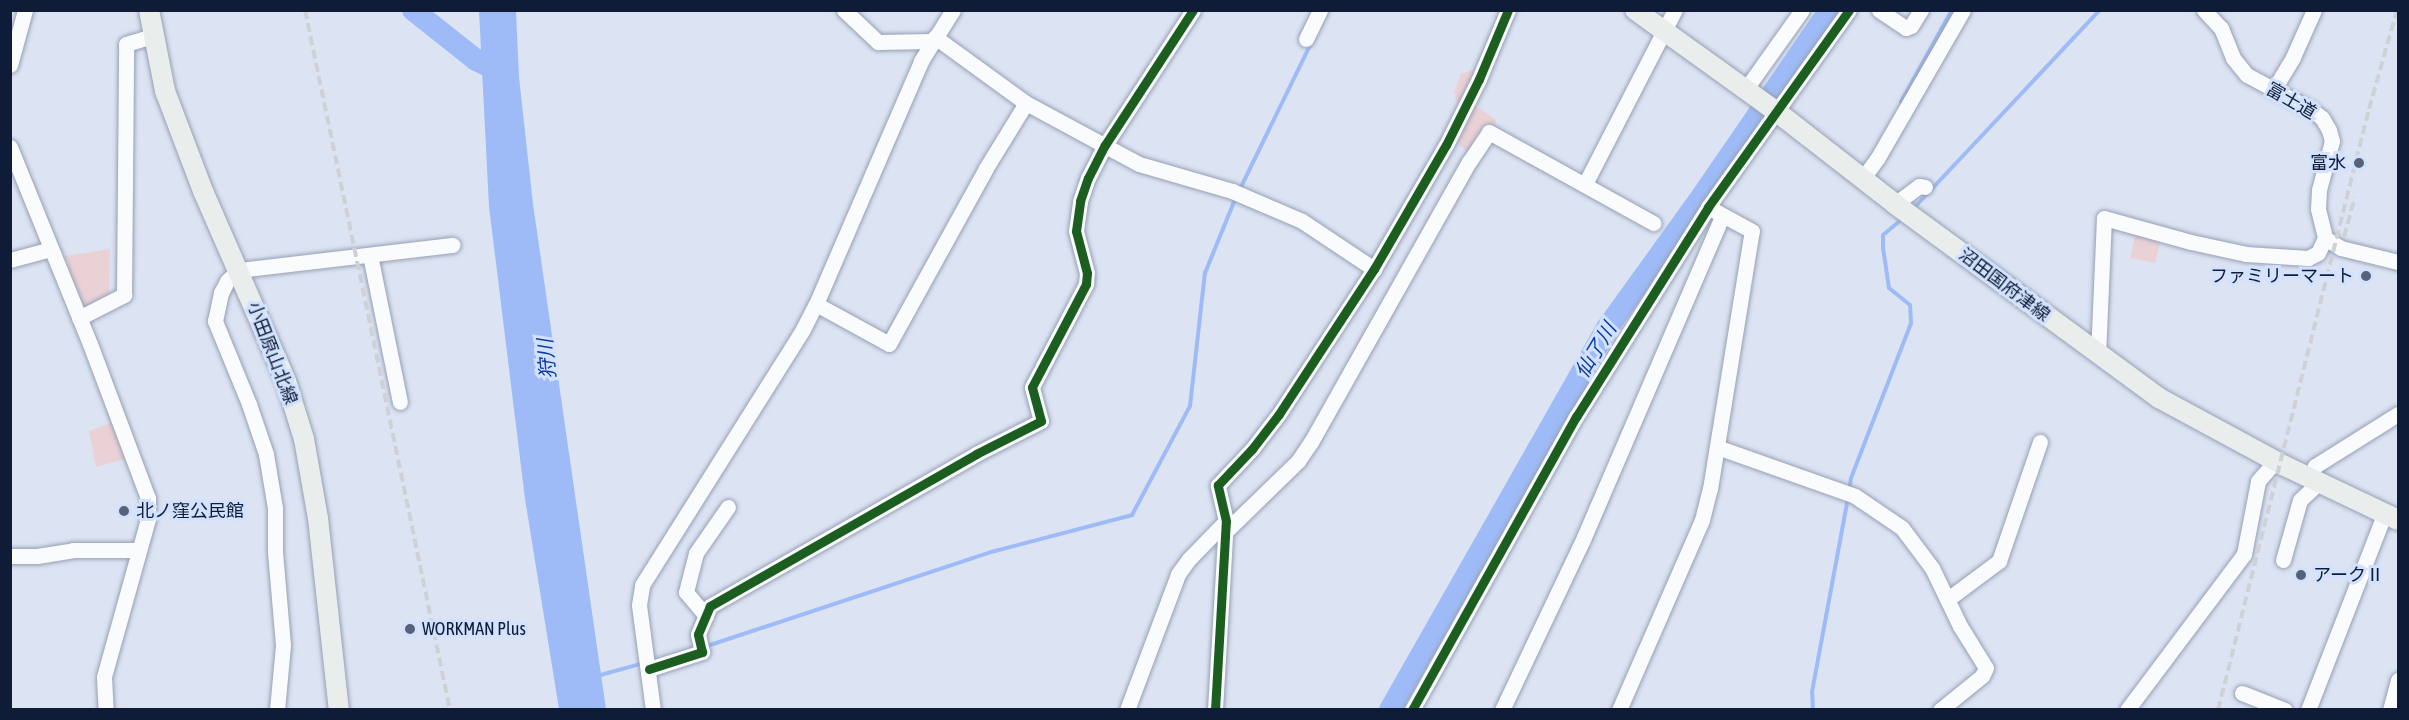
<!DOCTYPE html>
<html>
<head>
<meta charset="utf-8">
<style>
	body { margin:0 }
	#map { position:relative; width:2409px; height:720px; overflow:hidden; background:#dce4f4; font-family:"Asap Condensed","Noto Sans JP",sans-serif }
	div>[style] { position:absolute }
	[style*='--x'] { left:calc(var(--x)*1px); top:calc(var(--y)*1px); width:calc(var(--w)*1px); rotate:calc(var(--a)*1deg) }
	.green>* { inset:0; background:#e9d1d6 }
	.water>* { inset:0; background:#9ebbf7 }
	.stream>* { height:4px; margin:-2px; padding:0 2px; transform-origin:2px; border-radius:2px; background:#9ebbf7 }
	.river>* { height:22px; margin:-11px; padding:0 11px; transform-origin:11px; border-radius:11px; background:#9ebbf7 }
	.roads { filter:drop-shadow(0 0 2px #97a0b4) drop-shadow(0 0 2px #97a0b4) }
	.minor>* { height:15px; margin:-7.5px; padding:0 7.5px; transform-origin:7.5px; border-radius:7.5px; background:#fafbfd }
	.major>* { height:20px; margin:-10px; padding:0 10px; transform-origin:10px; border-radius:10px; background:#e9eeec }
	.rail>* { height:4px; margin-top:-2px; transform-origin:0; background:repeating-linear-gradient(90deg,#ced1d6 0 9px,transparent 0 13.5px) }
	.cycleway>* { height:9px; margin:-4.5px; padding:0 4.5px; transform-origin:4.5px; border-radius:4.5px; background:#1b5e20 }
	.dots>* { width:16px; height:16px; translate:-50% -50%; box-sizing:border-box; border:3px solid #d1e1fe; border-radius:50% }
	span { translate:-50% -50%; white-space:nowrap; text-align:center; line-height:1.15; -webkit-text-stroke:6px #d1e1fe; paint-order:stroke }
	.street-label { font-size:18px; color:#0f1c37 }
	.poi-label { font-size:18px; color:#0f1c37 }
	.right { translate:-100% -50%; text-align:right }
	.left { translate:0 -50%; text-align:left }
	.water-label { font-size:20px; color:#0c38a6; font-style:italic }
	.frame { position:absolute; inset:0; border:12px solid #0f1c37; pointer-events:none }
</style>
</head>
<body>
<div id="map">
	<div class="green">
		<i style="clip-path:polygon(1475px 69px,1458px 105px,1454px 92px,1461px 74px)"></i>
		<i style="clip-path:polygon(1475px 105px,1496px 120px,1493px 128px,1483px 125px,1467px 152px,1458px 143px)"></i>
		<i style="clip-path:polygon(2135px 235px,2160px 243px,2155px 263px,2130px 258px)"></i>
		<i style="clip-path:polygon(110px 249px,109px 294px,83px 307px,65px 256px)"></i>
		<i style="clip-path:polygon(112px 422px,125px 459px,96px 467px,89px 431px)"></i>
	</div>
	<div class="water">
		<i style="clip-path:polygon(479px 11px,516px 11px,519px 77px,533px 204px,606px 709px,559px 709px,525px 499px,496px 263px,489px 207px)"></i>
	</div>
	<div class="stream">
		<i style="--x:1901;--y:102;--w:105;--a:-61"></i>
		<i style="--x:1239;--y:191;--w:167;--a:-64"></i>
		<i style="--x:1913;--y:209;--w:273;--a:-46.8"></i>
		<i style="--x:1849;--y:491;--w:13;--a:-81"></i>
		<i style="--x:1851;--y:478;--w:166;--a:-68.8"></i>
		<i style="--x:1911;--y:323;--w:18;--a:-93"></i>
		<i style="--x:1910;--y:305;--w:27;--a:-141"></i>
		<i style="--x:1889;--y:288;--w:40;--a:-98.5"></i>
		<i style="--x:1883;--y:248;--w:13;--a:-90"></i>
		<i style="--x:1883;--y:235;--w:26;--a:-40"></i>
		<i style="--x:704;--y:647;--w:306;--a:-18.3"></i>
		<i style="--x:995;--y:551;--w:142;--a:-14.7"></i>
		<i style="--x:1132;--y:515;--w:123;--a:-62"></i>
		<i style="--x:1190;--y:406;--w:134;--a:-83.6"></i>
		<i style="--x:1205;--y:273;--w:82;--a:-67.8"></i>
		<i style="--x:597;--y:676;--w:49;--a:-15.5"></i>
		<i style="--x:1813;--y:710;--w:18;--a:-93"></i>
		<i style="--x:1812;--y:692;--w:197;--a:-79.5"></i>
	</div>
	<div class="river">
		<i style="--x:413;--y:10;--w:80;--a:38.4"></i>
		<i style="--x:476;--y:60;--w:31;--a:25"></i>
		<i style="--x:1390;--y:710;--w:439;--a:-60.4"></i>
		<i style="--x:1607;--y:328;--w:155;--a:-54.2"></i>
		<i style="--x:1698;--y:202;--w:233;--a:-55.5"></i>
	</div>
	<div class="roads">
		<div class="minor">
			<i style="--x:844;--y:10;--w:47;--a:43.3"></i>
			<i style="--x:878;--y:42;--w:54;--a:-1.1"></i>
			<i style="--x:1879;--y:10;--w:32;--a:34"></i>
			<i style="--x:1906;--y:28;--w:5;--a:-22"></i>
			<i style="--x:1911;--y:26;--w:19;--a:-58"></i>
			<i style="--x:2204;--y:10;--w:25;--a:47"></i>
			<i style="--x:2221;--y:28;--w:32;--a:68"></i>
			<i style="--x:2233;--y:58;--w:22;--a:51"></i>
			<i style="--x:2247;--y:75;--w:74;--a:28.3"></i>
			<i style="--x:2312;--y:110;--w:13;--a:39"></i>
			<i style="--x:2322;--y:118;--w:14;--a:60"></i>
			<i style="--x:2329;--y:130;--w:11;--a:75"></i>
			<i style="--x:2332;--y:141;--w:51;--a:104.9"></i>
			<i style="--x:2319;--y:190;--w:19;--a:93"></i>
			<i style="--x:2318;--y:209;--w:30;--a:76"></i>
			<i style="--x:2325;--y:238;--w:19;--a:32"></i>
			<i style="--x:2341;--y:248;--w:59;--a:13.8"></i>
			<i style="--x:935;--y:37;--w:112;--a:36"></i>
			<i style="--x:1026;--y:103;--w:128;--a:28.4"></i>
			<i style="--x:1139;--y:164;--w:97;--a:16.2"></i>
			<i style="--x:1232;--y:191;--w:76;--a:23.2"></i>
			<i style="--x:1302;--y:221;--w:87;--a:33.7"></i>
			<i style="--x:1306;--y:39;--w:32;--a:-64"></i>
			<i style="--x:10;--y:65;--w:57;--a:-74.7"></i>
			<i style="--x:2274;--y:89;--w:37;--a:-59"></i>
			<i style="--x:2293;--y:57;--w:51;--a:-65.9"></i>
			<i style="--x:1745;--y:90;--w:98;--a:-54.5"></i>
			<i style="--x:10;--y:147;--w:213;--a:67.9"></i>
			<i style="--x:90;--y:344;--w:165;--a:69.4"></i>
			<i style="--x:148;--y:498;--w:21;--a:90"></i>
			<i style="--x:148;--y:519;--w:164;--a:105.6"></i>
			<i style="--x:104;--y:677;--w:33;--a:87"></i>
			<i style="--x:1863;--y:178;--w:24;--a:-54"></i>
			<i style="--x:1877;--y:159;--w:172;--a:-60"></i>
			<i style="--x:1585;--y:184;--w:196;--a:-62.7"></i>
			<i style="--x:1895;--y:204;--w:30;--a:-37"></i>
			<i style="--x:1919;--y:186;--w:6;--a:9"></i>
			<i style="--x:370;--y:255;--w:150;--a:78.5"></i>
			<i style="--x:10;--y:260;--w:42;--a:-15"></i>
			<i style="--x:816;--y:304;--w:83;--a:28.7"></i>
			<i style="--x:889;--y:344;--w:201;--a:-61.1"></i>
			<i style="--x:986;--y:168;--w:76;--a:-58.4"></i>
			<i style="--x:79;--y:318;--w:51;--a:-27.1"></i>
			<i style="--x:124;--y:295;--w:251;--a:-89.5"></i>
			<i style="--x:126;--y:44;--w:28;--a:-17"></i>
			<i style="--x:2098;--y:355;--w:137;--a:-87.5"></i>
			<i style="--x:2104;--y:218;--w:90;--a:15.4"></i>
			<i style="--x:2191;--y:242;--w:56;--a:12.3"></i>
			<i style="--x:2246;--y:254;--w:62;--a:3.7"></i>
			<i style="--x:2308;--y:258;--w:11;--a:-27"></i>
			<i style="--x:2318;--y:253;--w:17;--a:-65"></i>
			<i style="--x:1717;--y:447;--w:146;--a:19.5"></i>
			<i style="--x:1855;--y:496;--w:57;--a:34.2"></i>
			<i style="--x:1902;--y:528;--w:50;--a:53.1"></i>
			<i style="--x:1932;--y:568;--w:64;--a:64.2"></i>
			<i style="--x:1960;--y:626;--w:49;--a:58.2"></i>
			<i style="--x:1986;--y:668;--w:9;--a:117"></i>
			<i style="--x:1982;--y:676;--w:54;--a:141"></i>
			<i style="--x:2309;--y:477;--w:13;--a:-61"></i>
			<i style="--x:2315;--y:466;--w:98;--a:-32.1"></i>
			<i style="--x:1225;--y:532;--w:102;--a:-44.2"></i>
			<i style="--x:1298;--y:461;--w:23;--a:-56"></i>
			<i style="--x:1311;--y:442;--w:322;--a:-60.6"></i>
			<i style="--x:1469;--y:162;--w:36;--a:-56"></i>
			<i style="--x:1489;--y:132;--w:188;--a:29"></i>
			<i style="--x:10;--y:556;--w:27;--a:0"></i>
			<i style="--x:37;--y:556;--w:36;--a:-9"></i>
			<i style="--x:73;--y:550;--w:65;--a:0"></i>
			<i style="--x:2283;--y:560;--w:62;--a:-74.2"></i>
			<i style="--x:2300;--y:500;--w:26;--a:-43"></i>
			<i style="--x:1948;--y:599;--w:64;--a:-36.7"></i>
			<i style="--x:1999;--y:561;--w:126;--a:-71"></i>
			<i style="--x:706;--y:616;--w:31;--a:-130"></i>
			<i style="--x:686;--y:592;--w:40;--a:-75.6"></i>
			<i style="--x:696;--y:553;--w:56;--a:-55.2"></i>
			<i style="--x:649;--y:669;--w:56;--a:-17.8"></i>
			<i style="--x:702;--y:652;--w:18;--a:-103"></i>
			<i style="--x:698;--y:634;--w:30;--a:-67"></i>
			<i style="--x:710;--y:606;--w:306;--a:-29.7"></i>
			<i style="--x:976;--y:454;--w:73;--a:-26.9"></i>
			<i style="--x:1041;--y:421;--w:35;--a:-105"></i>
			<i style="--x:1032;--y:387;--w:116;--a:-62.3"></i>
			<i style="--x:1086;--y:284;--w:11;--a:-85"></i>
			<i style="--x:1087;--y:273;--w:43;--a:-104.7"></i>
			<i style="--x:1076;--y:231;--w:30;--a:-82"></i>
			<i style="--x:1080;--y:201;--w:24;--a:-71"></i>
			<i style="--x:1088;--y:178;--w:37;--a:-63"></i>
			<i style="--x:1105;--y:145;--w:161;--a:-56.9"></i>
			<i style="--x:2242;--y:693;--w:46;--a:21.6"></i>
			<i style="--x:277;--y:710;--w:65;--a:-84.7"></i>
			<i style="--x:283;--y:645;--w:94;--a:-94.9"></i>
			<i style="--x:275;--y:551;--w:43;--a:-90"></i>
			<i style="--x:275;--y:508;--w:55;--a:-99.5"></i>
			<i style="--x:266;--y:454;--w:53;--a:-108.8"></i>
			<i style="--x:249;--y:404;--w:90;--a:-112.3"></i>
			<i style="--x:215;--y:321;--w:29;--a:-78"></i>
			<i style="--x:221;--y:293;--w:13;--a:-63"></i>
			<i style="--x:227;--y:281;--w:16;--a:-43"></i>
			<i style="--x:239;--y:270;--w:215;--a:-6.7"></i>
			<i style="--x:653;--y:710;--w:106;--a:-97.6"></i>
			<i style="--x:639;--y:605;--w:20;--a:-81"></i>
			<i style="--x:642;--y:585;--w:302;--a:-57.8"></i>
			<i style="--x:803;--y:329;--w:28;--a:-63"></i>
			<i style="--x:816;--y:304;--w:265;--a:-66.6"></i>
			<i style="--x:921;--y:61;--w:60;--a:-57.9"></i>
			<i style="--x:1127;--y:710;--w:145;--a:-69.4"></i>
			<i style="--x:1178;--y:574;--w:19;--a:-54"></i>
			<i style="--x:1189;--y:559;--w:53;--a:-45.8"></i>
			<i style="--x:1215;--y:710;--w:189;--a:-86.7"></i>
			<i style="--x:1226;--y:521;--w:37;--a:-103"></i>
			<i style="--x:1218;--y:485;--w:50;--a:-46.6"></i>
			<i style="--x:1252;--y:449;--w:44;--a:-52.4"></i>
			<i style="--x:1279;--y:414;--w:173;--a:-56.8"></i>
			<i style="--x:1374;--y:269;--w:143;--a:-59.9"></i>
			<i style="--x:1446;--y:145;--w:74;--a:-63.4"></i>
			<i style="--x:1479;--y:79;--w:75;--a:-67.2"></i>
			<i style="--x:1412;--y:710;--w:336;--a:-60.8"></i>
			<i style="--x:1576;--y:417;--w:248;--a:-57.8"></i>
			<i style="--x:1708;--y:207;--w:242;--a:-54.4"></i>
			<i style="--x:1502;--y:710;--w:191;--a:-64.6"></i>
			<i style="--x:1584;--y:537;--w:349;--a:-66.7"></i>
			<i style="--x:1619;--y:710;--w:207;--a:-66.4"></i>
			<i style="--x:1702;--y:520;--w:32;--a:-76"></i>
			<i style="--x:1710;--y:489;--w:261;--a:-80.8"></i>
			<i style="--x:1752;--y:231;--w:50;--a:-151.4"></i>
			<i style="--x:2127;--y:710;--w:195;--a:-53.1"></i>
			<i style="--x:2244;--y:554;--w:74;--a:-79.1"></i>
			<i style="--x:2258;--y:481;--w:28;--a:-49"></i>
			<i style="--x:2308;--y:710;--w:212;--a:-68.7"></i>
			<i style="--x:2390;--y:710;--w:31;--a:-75"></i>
		</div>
		<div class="major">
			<i style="--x:149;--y:10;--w:83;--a:78.8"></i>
			<i style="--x:165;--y:91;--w:107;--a:69.2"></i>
			<i style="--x:203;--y:191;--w:207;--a:66.4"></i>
			<i style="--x:286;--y:381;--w:61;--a:72.8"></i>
			<i style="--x:304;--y:439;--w:80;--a:80"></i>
			<i style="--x:318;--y:518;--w:193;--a:83.8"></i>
			<i style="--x:1635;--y:10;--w:175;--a:35.7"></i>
			<i style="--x:1777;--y:112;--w:150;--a:37.9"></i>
			<i style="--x:1895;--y:204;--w:328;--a:36.3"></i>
			<i style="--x:2159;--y:398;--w:143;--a:28.4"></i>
			<i style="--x:2285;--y:466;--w:125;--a:25.5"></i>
		</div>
	</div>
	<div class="rail">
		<i style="--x:305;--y:10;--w:715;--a:78.3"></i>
		<i style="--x:2344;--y:237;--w:41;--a:-74.6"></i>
		<i style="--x:2218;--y:710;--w:620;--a:-75.9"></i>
		<i style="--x:2369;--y:109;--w:103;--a:-74.2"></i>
	</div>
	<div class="cycleway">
		<i style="--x:649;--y:669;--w:56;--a:-17.8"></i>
		<i style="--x:702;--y:652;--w:18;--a:-103"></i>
		<i style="--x:698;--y:634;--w:30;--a:-67"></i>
		<i style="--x:710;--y:606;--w:306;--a:-29.7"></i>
		<i style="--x:976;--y:454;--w:73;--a:-26.9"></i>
		<i style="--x:1041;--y:421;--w:35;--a:-105"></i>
		<i style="--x:1032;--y:387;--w:116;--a:-62.3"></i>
		<i style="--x:1086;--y:284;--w:11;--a:-85"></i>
		<i style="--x:1087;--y:273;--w:43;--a:-104.7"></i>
		<i style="--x:1076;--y:231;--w:30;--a:-82"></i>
		<i style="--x:1080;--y:201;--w:24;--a:-71"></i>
		<i style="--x:1088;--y:178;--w:37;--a:-63"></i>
		<i style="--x:1105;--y:145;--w:161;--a:-56.9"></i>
		<i style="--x:1215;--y:710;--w:189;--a:-86.7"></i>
		<i style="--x:1226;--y:521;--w:37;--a:-103"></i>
		<i style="--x:1218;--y:485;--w:50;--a:-46.6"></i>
		<i style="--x:1252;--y:449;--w:44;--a:-52.4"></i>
		<i style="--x:1279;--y:414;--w:173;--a:-56.8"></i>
		<i style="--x:1374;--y:269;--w:143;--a:-59.9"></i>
		<i style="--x:1446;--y:145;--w:74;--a:-63.4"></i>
		<i style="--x:1479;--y:79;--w:75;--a:-67.2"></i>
		<i style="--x:1412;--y:710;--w:336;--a:-60.8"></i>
		<i style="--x:1576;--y:417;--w:248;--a:-57.8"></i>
		<i style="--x:1708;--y:207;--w:242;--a:-54.4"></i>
	</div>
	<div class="dots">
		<i style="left:2359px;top:163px;background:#576279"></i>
		<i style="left:2366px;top:276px;background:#576279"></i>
		<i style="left:124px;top:511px;background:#576279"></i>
		<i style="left:2301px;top:575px;background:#576279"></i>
		<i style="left:410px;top:629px;background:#576279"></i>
	</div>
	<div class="street-label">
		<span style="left:2291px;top:101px;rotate:30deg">富士道</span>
		<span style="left:2004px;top:285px;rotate:37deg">沼田国府津線</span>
		<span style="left:272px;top:353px;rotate:69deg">小田原山北線</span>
	</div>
	<div class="poi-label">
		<span class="right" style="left:2346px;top:163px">富水</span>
		<span class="right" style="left:2354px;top:276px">ファミリーマート</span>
		<span class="left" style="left:136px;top:511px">北ノ窪公民館</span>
		<span class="left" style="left:2313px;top:575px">アークⅡ</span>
		<span class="left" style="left:422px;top:629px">WORKMAN Plus</span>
	</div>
	<div class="water-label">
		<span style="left:1595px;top:350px;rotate:-59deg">仙了川</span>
		<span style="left:546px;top:359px;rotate:-95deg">狩川</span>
	</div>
	<div class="frame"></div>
</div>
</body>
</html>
